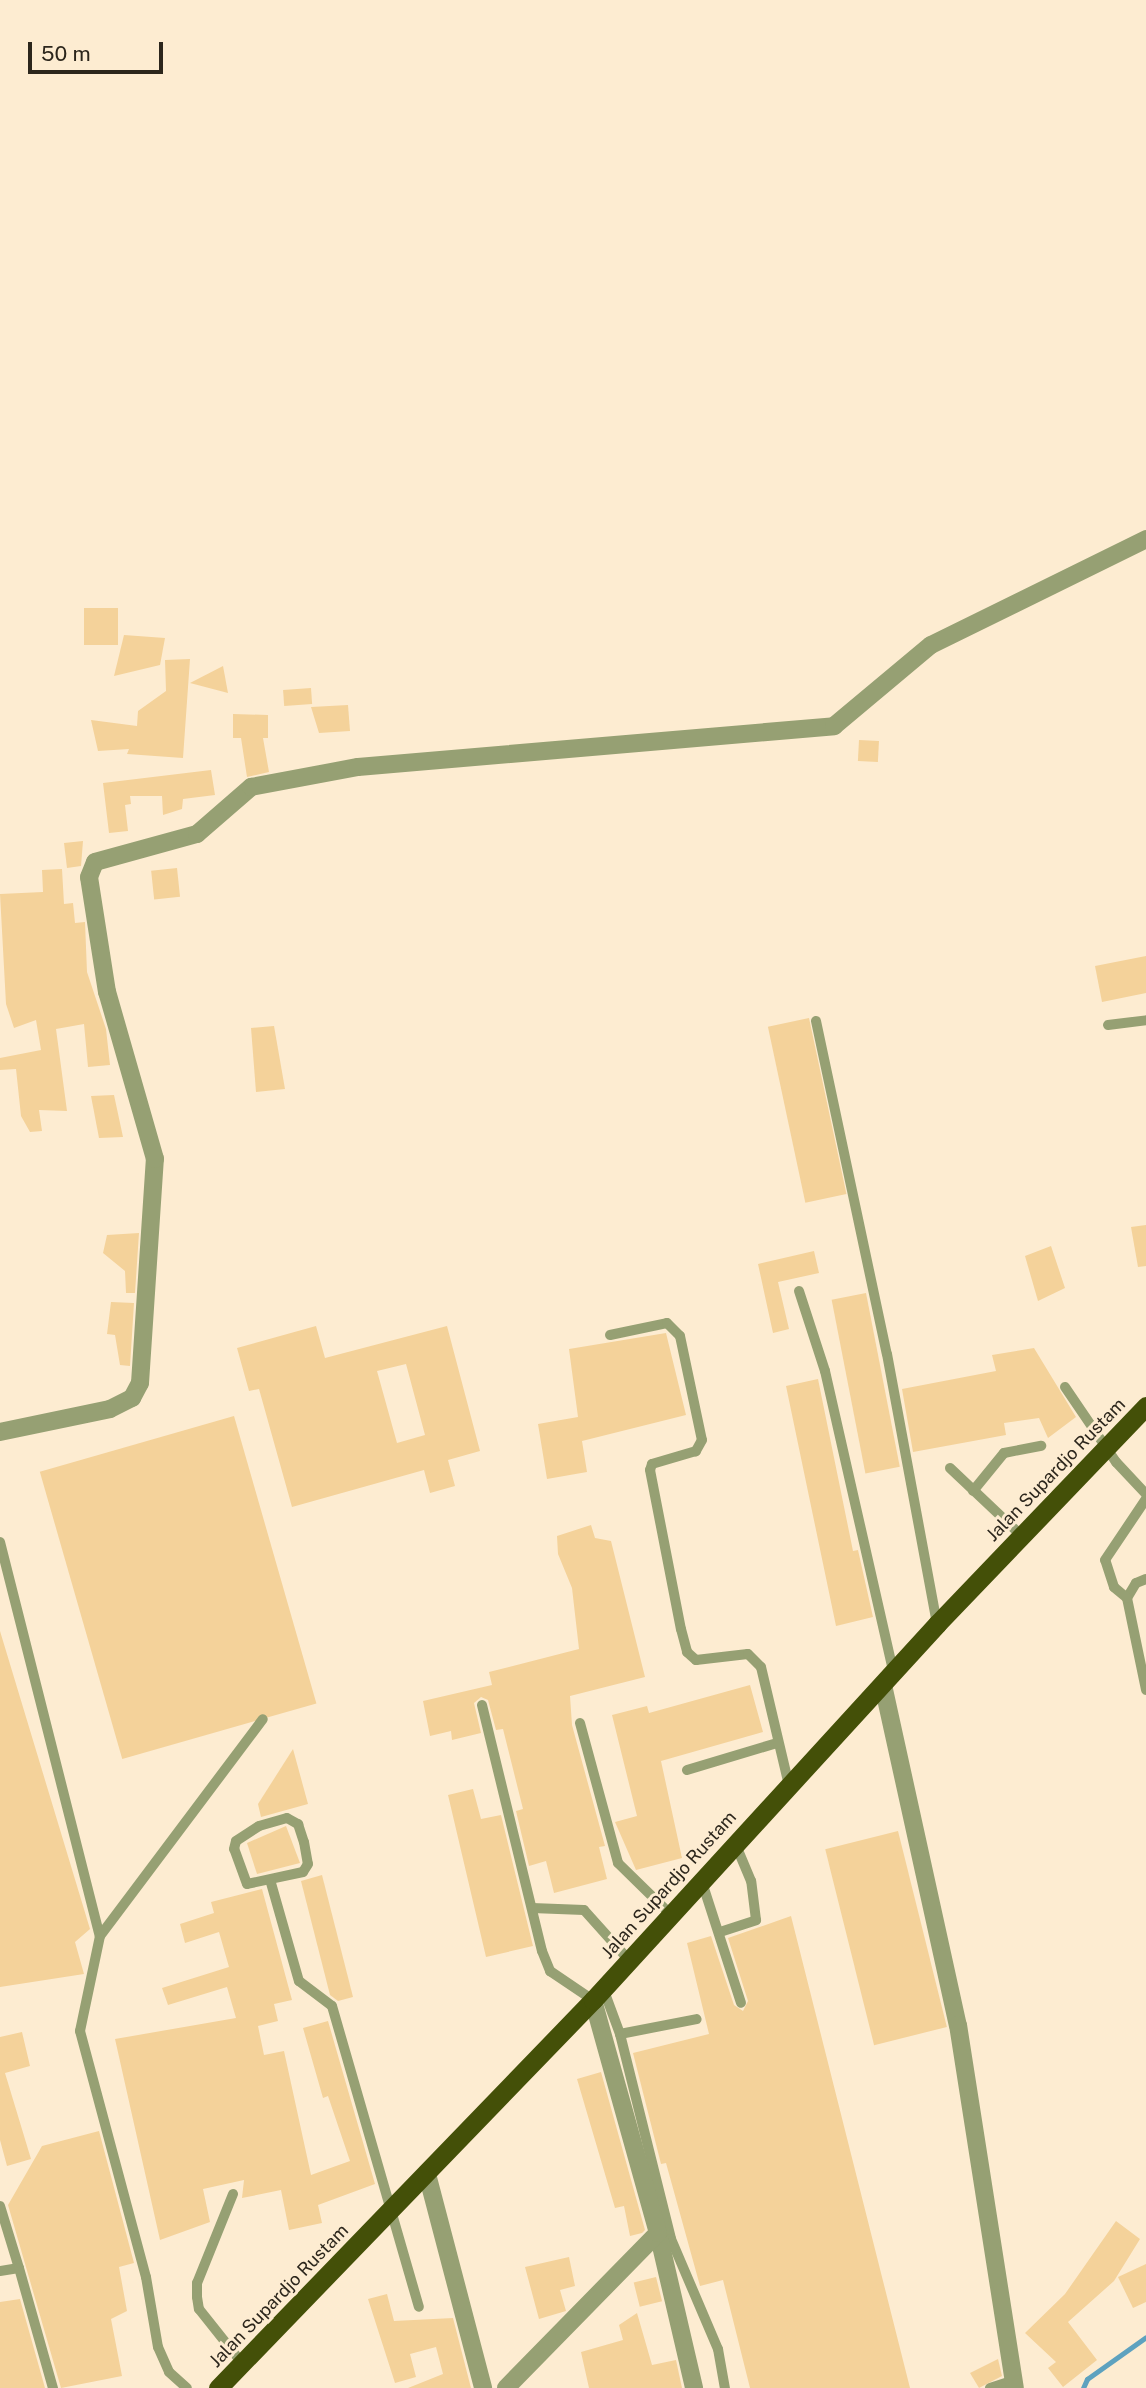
<!DOCTYPE html>
<html>
<head>
<meta charset="utf-8">
<style>
	body { margin:0 }
	#map { position:relative; width:1146px; height:2388px; overflow:hidden; background:#fdecd1; font-family:"Public Sans",sans-serif }
	div>[style] { position:absolute }
	[style*='--x'] { left:calc(var(--x)*1px); top:calc(var(--y)*1px); width:calc(var(--w)*1px); rotate:calc(var(--a)*1deg) }
	.stream>* { height:5px; margin:-2.5px; padding:0 2.5px; transform-origin:2.5px; border-radius:2.5px; background:#5ea2bf }
	.building>* { inset:0; background:#f4d29a; transform-origin:0 0 }
	.service>* { height:10px; margin:-5px; padding:0 5px; transform-origin:5px; border-radius:5px; background:#96a073 }
	.minor>* { height:18px; margin:-9px; padding:0 9px; transform-origin:9px; border-radius:9px; background:#96a073 }
	.trunk>* { height:19px; margin:-9.5px; padding:0 9.5px; transform-origin:9.5px; border-radius:9.5px; background:#445008 }
	span { translate:-50% -50%; white-space:nowrap; text-align:center; line-height:1.15; -webkit-text-stroke:6px #fdecd1; paint-order:stroke }
	.street-label { font-size:18px; color:#2c261c }
	.scale { position:absolute; left:28px; top:42px; width:135px; height:32px; box-sizing:border-box; border:4px solid #2c261c; border-top:0; padding-left:9px; font-size:21px; line-height:24px; white-space:nowrap; color:#2c261c; -webkit-text-stroke:5px #fdecd1; paint-order:stroke }
</style>
</head>
<body>
<div id="map">
	<div class="stream">
		<i style="--x:1083;--y:2388;--w:10;--a:-66"></i>
		<i style="--x:1087;--y:2379;--w:72;--a:-35.4"></i>
	</div>
	<div class="building">
		<i style="left:84px;top:608px;width:34px;height:37px"></i>
		<i style="clip-path:polygon(124px 635px,165px 638px,160px 665px,114px 676px)"></i>
		<i style="clip-path:polygon(190px 659px,183px 758px,127px 754px,129px 749px,98px 751px,91px 720px,137px 726px,138px 711px,166px 691px,165px 660px)"></i>
		<i style="clip-path:polygon(223px 666px,228px 693px,190px 683px)"></i>
		<i style="left:311px;top:688px;width:16px;height:28px;rotate:86deg"></i>
		<i style="clip-path:polygon(348px 705px,350px 731px,319px 733px,311px 707px)"></i>
		<i style="clip-path:polygon(233px 714px,268px 715px,268px 738px,263px 738px,269px 772px,247px 777px,241px 738px,233px 738px)"></i>
		<i style="left:859px;top:740px;width:20px;height:21px;rotate:3deg"></i>
		<i style="clip-path:polygon(211px 770px,215px 795px,183px 799px,182px 809px,163px 815px,162px 796px,130px 796px,131px 804px,125px 805px,128px 831px,109px 833px,103px 783px)"></i>
		<i style="clip-path:polygon(83px 841px,81px 866px,67px 868px,64px 843px)"></i>
		<i style="left:177px;top:868px;width:29px;height:26px;rotate:84deg"></i>
		<i style="clip-path:polygon(62px 869px,64px 904px,73px 903px,75px 923px,85px 922px,87px 972px,106px 1029px,110px 1065px,88px 1067px,84px 1024px,56px 1029px,67px 1111px,39px 1110px,42px 1131px,30px 1132px,21px 1116px,16px 1069px,0 1070px,0 1058px,41px 1050px,36px 1020px,14px 1028px,6px 1004px,0 894px,43px 892px,42px 870px)"></i>
		<i style="clip-path:polygon(1146px 956px,1146px 993px,1102px 1002px,1095px 966px)"></i>
		<i style="left:809px;top:1018px;width:180px;height:42px;rotate:78deg"></i>
		<i style="clip-path:polygon(274px 1026px,285px 1089px,256px 1092px,251px 1028px)"></i>
		<i style="clip-path:polygon(114px 1095px,123px 1137px,99px 1138px,91px 1096px)"></i>
		<i style="clip-path:polygon(1146px 1225px,1146px 1266px,1138px 1267px,1131px 1227px)"></i>
		<i style="clip-path:polygon(139px 1233px,135px 1293px,126px 1293px,125px 1271px,103px 1253px,107px 1235px)"></i>
		<i style="clip-path:polygon(1051px 1246px,1065px 1288px,1038px 1301px,1025px 1256px)"></i>
		<i style="clip-path:polygon(814px 1251px,819px 1273px,778px 1282px,789px 1329px,773px 1333px,758px 1264px)"></i>
		<i style="left:866px;top:1293px;width:177px;height:35px;rotate:79deg"></i>
		<i style="clip-path:polygon(111px 1302px,134px 1303px,130px 1366px,120px 1365px,115px 1335px,107px 1334px)"></i>
		<i style="clip-path:polygon(evenodd,316px 1326px,325px 1358px,447px 1326px,480px 1451px,448px 1460px,455px 1486px,430px 1493px,424px 1470px,292px 1507px,259px 1389px,249px 1391px,237px 1348px,316px 1326px,406px 1364px,425px 1435px,397px 1443px,377px 1371px,406px 1364px)"></i>
		<i style="clip-path:polygon(666px 1333px,686px 1415px,582px 1441px,587px 1472px,547px 1479px,538px 1424px,578px 1417px,569px 1349px)"></i>
		<i style="clip-path:polygon(1034px 1348px,1076px 1417px,1048px 1438px,1039px 1418px,1004px 1423px,1006px 1435px,913px 1452px,902px 1389px,996px 1371px,992px 1355px)"></i>
		<i style="clip-path:polygon(818px 1379px,853px 1551px,858px 1550px,873px 1617px,836px 1626px,786px 1386px)"></i>
		<i style="left:234px;top:1416px;width:299px;height:202px;rotate:74deg"></i>
		<i style="clip-path:polygon(591px 1525px,595px 1538px,611px 1541px,645px 1677px,570px 1696px,572px 1725px,605px 1846px,599px 1847px,607px 1879px,554px 1893px,546px 1861px,529px 1866px,516px 1811px,523px 1809px,503px 1729px,496px 1730px,488px 1700px,481px 1697px,474px 1703px,481px 1733px,452px 1740px,451px 1731px,430px 1736px,423px 1701px,492px 1685px,489px 1672px,579px 1649px,572px 1588px,558px 1554px,557px 1536px)"></i>
		<i style="clip-path:polygon(0 1631px,90px 1929px,75px 1942px,84px 1974px,0 1987px)"></i>
		<i style="clip-path:polygon(750px 1685px,763px 1732px,661px 1761px,682px 1858px,636px 1870px,615px 1822px,637px 1816px,612px 1715px,647px 1706px,649px 1713px)"></i>
		<i style="clip-path:polygon(293px 1749px,308px 1804px,261px 1817px,258px 1804px)"></i>
		<i style="clip-path:polygon(473px 1789px,481px 1819px,501px 1815px,533px 1946px,486px 1957px,448px 1795px)"></i>
		<i style="clip-path:polygon(286px 1826px,300px 1863px,257px 1874px,247px 1843px)"></i>
		<i style="left:898px;top:1831px;width:202px;height:75px;rotate:76deg"></i>
		<i style="clip-path:polygon(322px 1875px,353px 1997px,338px 2001px,330px 1995px,301px 1881px)"></i>
		<i style="clip-path:polygon(262px 1889px,292px 2000px,274px 2004px,278px 2021px,258px 2026px,264px 2055px,284px 2051px,311px 2175px,350px 2161px,328px 2096px,323px 2098px,303px 2028px,328px 2021px,375px 2184px,318px 2205px,322px 2223px,289px 2230px,281px 2190px,242px 2198px,244px 2180px,203px 2189px,210px 2222px,160px 2240px,115px 2039px,236px 2018px,227px 1987px,168px 2005px,162px 1988px,229px 1967px,219px 1932px,185px 1943px,180px 1924px,214px 1913px,211px 1902px)"></i>
		<i style="clip-path:polygon(791px 1916px,910px 2388px,750px 2388px,723px 2280px,700px 2286px,666px 2163px,661px 2164px,633px 2053px,709px 2034px,687px 1943px,711px 1936px,734px 2005px,743px 2011px,748px 2001px,728px 1938px)"></i>
		<i style="clip-path:polygon(22px 2032px,30px 2066px,5px 2073px,31px 2159px,7px 2166px,0 2140px,0 2037px)"></i>
		<i style="clip-path:polygon(601px 2072px,645px 2230px,642px 2233px,630px 2236px,624px 2206px,615px 2208px,577px 2079px)"></i>
		<i style="clip-path:polygon(99px 2131px,134px 2263px,119px 2267px,127px 2311px,111px 2319px,122px 2376px,61px 2388px,8px 2205px,42px 2146px)"></i>
		<i style="clip-path:polygon(1116px 2221px,1140px 2239px,1114px 2281px,1068px 2322px,1097px 2360px,1063px 2387px,1048px 2368px,1056px 2362px,1025px 2333px,1065px 2294px)"></i>
		<i style="clip-path:polygon(569px 2257px,575px 2286px,560px 2290px,566px 2311px,539px 2319px,525px 2267px)"></i>
		<i style="clip-path:polygon(1146px 2264px,1146px 2302px,1133px 2308px,1118px 2277px)"></i>
		<i style="left:656px;top:2277px;width:25px;height:23px;rotate:76deg"></i>
		<i style="clip-path:polygon(387px 2294px,394px 2321px,453px 2318px,471px 2388px,408px 2388px,443px 2374px,436px 2347px,410px 2354px,416px 2377px,395px 2383px,368px 2299px)"></i>
		<i style="clip-path:polygon(20px 2299px,45px 2388px,0 2388px,0 2302px)"></i>
		<i style="clip-path:polygon(637px 2313px,652px 2365px,676px 2360px,682px 2388px,589px 2388px,581px 2352px,623px 2340px,619px 2325px)"></i>
		<i style="clip-path:polygon(998px 2359px,1002px 2376px,979px 2388px,970px 2373px)"></i>
	</div>
	<div class="service">
		<i style="--x:816;--y:1021;--w:340;--a:78"></i>
		<i style="--x:887;--y:1354;--w:275;--a:79.5"></i>
		<i style="--x:1108;--y:1025;--w:38;--a:-7"></i>
		<i style="--x:799;--y:1291;--w:84;--a:72"></i>
		<i style="--x:825;--y:1371;--w:311;--a:77.2"></i>
		<i style="--x:610;--y:1335;--w:58;--a:-11.9"></i>
		<i style="--x:667;--y:1323;--w:18;--a:45"></i>
		<i style="--x:680;--y:1336;--w:106;--a:78.1"></i>
		<i style="--x:702;--y:1440;--w:13;--a:119"></i>
		<i style="--x:696;--y:1451;--w:46;--a:163.5"></i>
		<i style="--x:652;--y:1464;--w:6;--a:108"></i>
		<i style="--x:650;--y:1470;--w:162;--a:79"></i>
		<i style="--x:681;--y:1629;--w:24;--a:75"></i>
		<i style="--x:687;--y:1652;--w:12;--a:42"></i>
		<i style="--x:696;--y:1660;--w:52;--a:-6.6"></i>
		<i style="--x:748;--y:1654;--w:18;--a:45"></i>
		<i style="--x:761;--y:1667;--w:121;--a:76.7"></i>
		<i style="--x:1065;--y:1387;--w:91;--a:55.8"></i>
		<i style="--x:1116;--y:1462;--w:44;--a:46.8"></i>
		<i style="--x:950;--y:1468;--w:99;--a:43.4"></i>
		<i style="--x:973;--y:1491;--w:49;--a:-50.8"></i>
		<i style="--x:1004;--y:1453;--w:38;--a:-11"></i>
		<i style="--x:0;--y:1542;--w:406;--a:75.8"></i>
		<i style="--x:100;--y:1936;--w:97;--a:101.9"></i>
		<i style="--x:80;--y:2031;--w:255;--a:75"></i>
		<i style="--x:146;--y:2277;--w:71;--a:80.3"></i>
		<i style="--x:158;--y:2347;--w:27;--a:66"></i>
		<i style="--x:169;--y:2372;--w:24;--a:42"></i>
		<i style="--x:1146;--y:1579;--w:11;--a:158"></i>
		<i style="--x:1136;--y:1583;--w:17;--a:121"></i>
		<i style="--x:1127;--y:1598;--w:94;--a:78.3"></i>
		<i style="--x:1127;--y:1598;--w:17;--a:-140"></i>
		<i style="--x:1114;--y:1587;--w:28;--a:-108"></i>
		<i style="--x:1105;--y:1560;--w:73;--a:-56.1"></i>
		<i style="--x:482;--y:1705;--w:253;--a:76.3"></i>
		<i style="--x:542;--y:1951;--w:22;--a:68"></i>
		<i style="--x:550;--y:1971;--w:52;--a:34"></i>
		<i style="--x:580;--y:1723;--w:145;--a:74.8"></i>
		<i style="--x:618;--y:1863;--w:71;--a:44.4"></i>
		<i style="--x:687;--y:1770;--w:94;--a:-16.7"></i>
		<i style="--x:287;--y:1818;--w:13;--a:29"></i>
		<i style="--x:298;--y:1824;--w:19;--a:72"></i>
		<i style="--x:304;--y:1842;--w:22;--a:80"></i>
		<i style="--x:308;--y:1864;--w:9;--a:122"></i>
		<i style="--x:303;--y:1872;--w:57;--a:167.9"></i>
		<i style="--x:247;--y:1884;--w:37;--a:-110"></i>
		<i style="--x:234;--y:1849;--w:8;--a:-76"></i>
		<i style="--x:236;--y:1841;--w:27;--a:-33"></i>
		<i style="--x:259;--y:1826;--w:29;--a:-16"></i>
		<i style="--x:701;--y:1879;--w:130;--a:72.1"></i>
		<i style="--x:271;--y:1883;--w:102;--a:74.1"></i>
		<i style="--x:299;--y:1981;--w:41;--a:37.1"></i>
		<i style="--x:332;--y:2006;--w:313;--a:73.9"></i>
		<i style="--x:532;--y:1908;--w:52;--a:2.2"></i>
		<i style="--x:584;--y:1910;--w:66;--a:48.1"></i>
		<i style="--x:720;--y:1932;--w:38;--a:-18"></i>
		<i style="--x:756;--y:1920;--w:39;--a:-97"></i>
		<i style="--x:751;--y:1881;--w:41;--a:-112.8"></i>
		<i style="--x:100;--y:1936;--w:271;--a:-53.1"></i>
		<i style="--x:603;--y:1988;--w:49;--a:69.7"></i>
		<i style="--x:620;--y:2034;--w:211;--a:76"></i>
		<i style="--x:671;--y:2239;--w:120;--a:66.9"></i>
		<i style="--x:718;--y:2349;--w:40;--a:80"></i>
		<i style="--x:620;--y:2034;--w:78;--a:-11"></i>
		<i style="--x:233;--y:2194;--w:96;--a:112"></i>
		<i style="--x:197;--y:2283;--w:14;--a:90"></i>
		<i style="--x:197;--y:2297;--w:12;--a:81"></i>
		<i style="--x:199;--y:2309;--w:69;--a:51.5"></i>
		<i style="--x:0;--y:2206;--w:65;--a:73"></i>
		<i style="--x:0;--y:2271;--w:19;--a:-9"></i>
		<i style="--x:19;--y:2268;--w:125;--a:74.2"></i>
		<i style="--x:990;--y:2388;--w:25;--a:-18"></i>
	</div>
	<div class="minor">
		<i style="--x:0;--y:1432;--w:112;--a:-11.8"></i>
		<i style="--x:110;--y:1409;--w:25;--a:-27"></i>
		<i style="--x:132;--y:1398;--w:17;--a:-62"></i>
		<i style="--x:140;--y:1383;--w:225;--a:-86.2"></i>
		<i style="--x:155;--y:1159;--w:174;--a:-106"></i>
		<i style="--x:107;--y:992;--w:116;--a:-98.9"></i>
		<i style="--x:89;--y:877;--w:16;--a:-68"></i>
		<i style="--x:95;--y:862;--w:106;--a:-15.4"></i>
		<i style="--x:197;--y:834;--w:72;--a:-41"></i>
		<i style="--x:251;--y:787;--w:109;--a:-10.6"></i>
		<i style="--x:358;--y:767;--w:478;--a:-4.9"></i>
		<i style="--x:834;--y:726;--w:126;--a:-39.9"></i>
		<i style="--x:931;--y:645;--w:240;--a:-26.2"></i>
		<i style="--x:883;--y:1685;--w:348;--a:77.6"></i>
		<i style="--x:958;--y:2025;--w:367;--a:81.1"></i>
		<i style="--x:427;--y:2174;--w:221;--a:75.3"></i>
		<i style="--x:658;--y:2233;--w:159;--a:76.9"></i>
		<i style="--x:506;--y:2388;--w:217;--a:-45.6"></i>
		<i style="--x:658;--y:2233;--w:242;--a:-105.6"></i>
	</div>
	<div class="trunk">
		<i style="--x:218;--y:2388;--w:540;--a:-45.98"></i>
		<i style="--x:593;--y:2000;--w:510;--a:-47.54"></i>
		<i style="--x:937;--y:1624;--w:302;--a:-46.2"></i>
	</div>
	<div class="street-label">
		<span style="left:1056px;top:1470px;rotate:-46deg">Jalan Supardjo Rustam</span>
		<span style="left:669px;top:1885px;rotate:-48deg">Jalan Supardjo Rustam</span>
		<span style="left:279px;top:2296px;rotate:-46deg">Jalan Supardjo Rustam</span>
	</div>
	<div class="scale">50 m</div>
</div>
</body>
</html>
